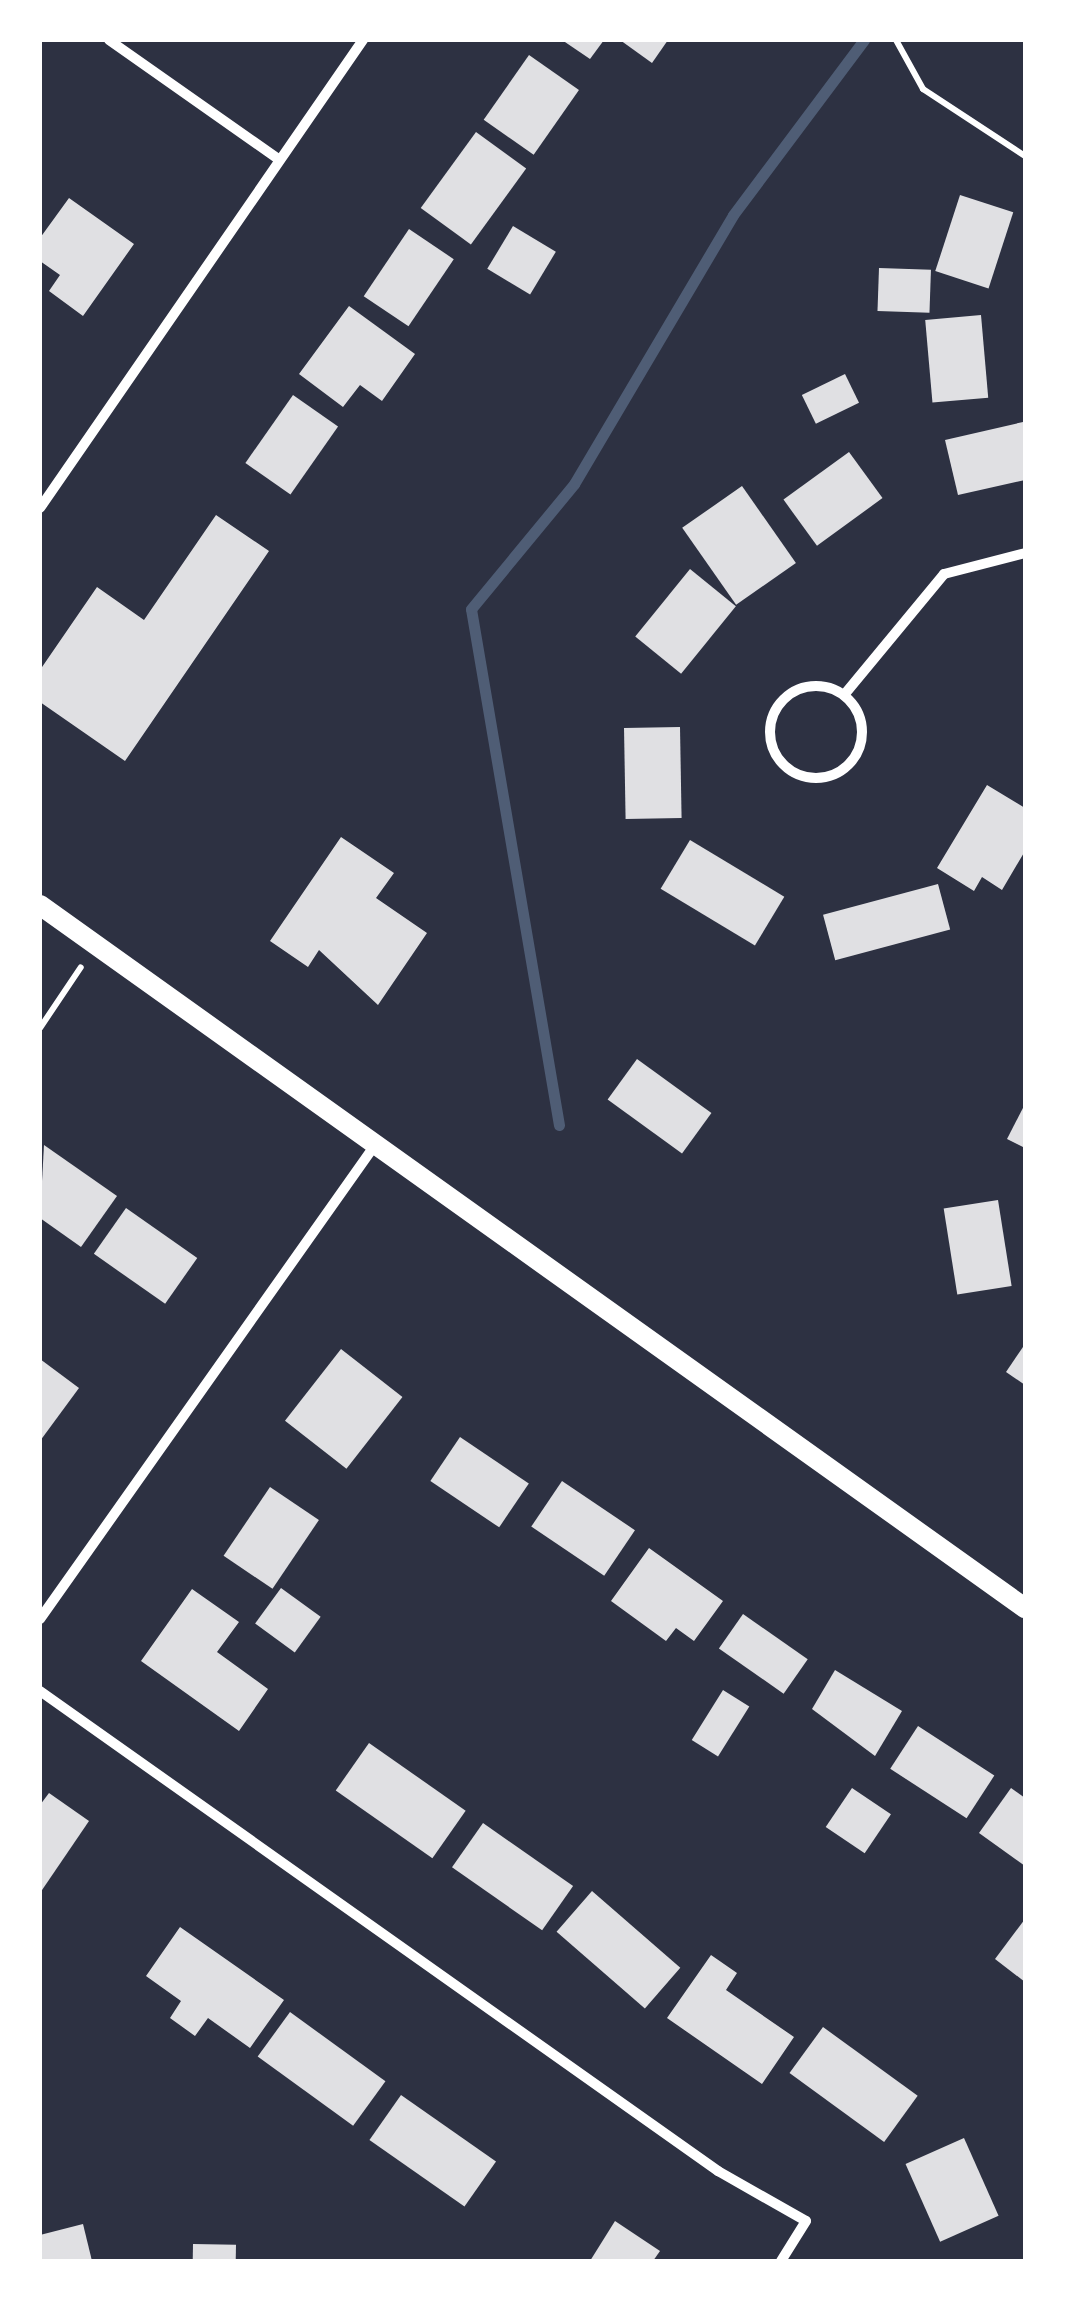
<!DOCTYPE html>
<html>
<head>
<meta charset="utf-8">
<style>
	body { margin:0 }
	#map { position:relative; width:1065px; height:2301px; overflow:hidden; background:#2d3142; font-family:"Asap Condensed",sans-serif }
	div>[style] { position:absolute }
	[style*='--x'] { left:calc(var(--x)*1px); top:calc(var(--y)*1px); width:calc(var(--w)*1px); rotate:calc(var(--a)*1deg) }
	.stream>* { height:11px; margin:-5.5px; padding:0 5.5px; transform-origin:5.5px; border-radius:5.5px; background:#4f5d75 }
	.building>* { inset:0; background:#e0e0e3; transform-origin:0 0 }
	.path>* { height:6px; margin:-3px; padding:0 3px; transform-origin:3px; border-radius:3px; background:#fff }
	.minor>* { height:10px; margin:-5px; padding:0 5px; transform-origin:5px; border-radius:5px; background:#fff }
	.minor>.ring { margin:-5px; padding:0; box-sizing:content-box; background:none; border:10px solid #fff; border-radius:50% }
	.secondary>* { height:20px; margin:-10px; padding:0 10px; transform-origin:10px; border-radius:10px; background:#fff }
	span { translate:-50% -50%; white-space:nowrap; text-align:center; line-height:1.15; -webkit-text-stroke:10px #fff; paint-order:stroke }
	.frame { position:absolute; inset:0; border:42px solid #fff; pointer-events:none }
</style>
</head>
<body>
<div id="map">
	<div class="stream">
		<i style="--x:559;--y:1125;--w:523;--a:-99.68"></i>
		<i style="--x:471;--y:609;--w:162;--a:-50.5"></i>
		<i style="--x:574;--y:484;--w:312;--a:-59.4"></i>
		<i style="--x:733;--y:215;--w:219;--a:-53.2"></i>
	</div>
	<div class="building">
		<i style="clip-path:polygon(562px 40px,604px 40px,590px 59px)"></i>
		<i style="clip-path:polygon(620px 40px,668px 40px,652px 63px)"></i>
		<i style="left:529px;top:55px;width:61px;height:79px;rotate:35deg"></i>
		<i style="left:476px;top:132px;width:62px;height:94px;rotate:36deg"></i>
		<i style="left:960px;top:195px;width:56px;height:80px;rotate:18deg"></i>
		<i style="clip-path:polygon(69px 198px,134px 244px,83px 316px,49px 291px,60px 275px,40px 261px,40px 238px)"></i>
		<i style="left:513px;top:226px;width:50px;height:50px;rotate:31deg"></i>
		<i style="left:409px;top:229px;width:54px;height:81px;rotate:34deg"></i>
		<i style="left:879px;top:268px;width:52px;height:43px;rotate:2deg"></i>
		<i style="clip-path:polygon(349px 306px,415px 354px,382px 401px,360px 385px,343px 407px,299px 374px)"></i>
		<i style="left:981px;top:315px;width:83px;height:56px;rotate:85deg"></i>
		<i style="left:845px;top:374px;width:32px;height:48px;rotate:64deg"></i>
		<i style="left:293px;top:395px;width:55px;height:83px;rotate:35deg"></i>
		<i style="clip-path:polygon(1023px 422px,1025px 480px,958px 495px,945px 440px)"></i>
		<i style="left:849px;top:452px;width:57px;height:81px;rotate:54deg"></i>
		<i style="left:742px;top:486px;width:94px;height:73px;rotate:55deg"></i>
		<i style="clip-path:polygon(216px 515px,269px 551px,125px 761px,40px 702px,40px 670px,97px 587px,144px 620px)"></i>
		<i style="left:690px;top:569px;width:59px;height:87px;rotate:39deg"></i>
		<i style="left:680px;top:727px;width:91px;height:56px;rotate:89deg"></i>
		<i style="clip-path:polygon(987px 785px,1025px 808px,1025px 851px,1002px 890px,982px 877px,974px 891px,937px 868px)"></i>
		<i style="clip-path:polygon(341px 837px,394px 873px,376px 898px,427px 933px,378px 1005px,319px 950px,308px 967px,270px 941px)"></i>
		<i style="left:690px;top:840px;width:110px;height:57px;rotate:31deg"></i>
		<i style="left:938px;top:884px;width:47px;height:119px;rotate:75deg"></i>
		<i style="left:637px;top:1059px;width:92px;height:50px;rotate:36deg"></i>
		<i style="clip-path:polygon(1025px 1104px,1025px 1148px,1007px 1139px)"></i>
		<i style="clip-path:polygon(44px 1145px,117px 1196px,81px 1247px,40px 1218px)"></i>
		<i style="left:998px;top:1200px;width:87px;height:55px;rotate:81deg"></i>
		<i style="left:126px;top:1208px;width:87px;height:56px;rotate:35deg"></i>
		<i style="clip-path:polygon(1025px 1344px,1025px 1385px,1006px 1372px)"></i>
		<i style="left:341px;top:1349px;width:78px;height:91px;rotate:38deg"></i>
		<i style="clip-path:polygon(40px 1359px,79px 1388px,40px 1441px)"></i>
		<i style="left:460px;top:1437px;width:83px;height:53px;rotate:34deg"></i>
		<i style="left:562px;top:1481px;width:88px;height:55px;rotate:34deg"></i>
		<i style="left:270px;top:1487px;width:59px;height:83px;rotate:34deg"></i>
		<i style="clip-path:polygon(649px 1548px,723px 1601px,694px 1641px,676px 1628px,666px 1641px,611px 1601px)"></i>
		<i style="left:281px;top:1588px;width:49px;height:44px;rotate:36deg"></i>
		<i style="clip-path:polygon(192px 1589px,239px 1622px,217px 1652px,268px 1689px,239px 1731px,141px 1661px)"></i>
		<i style="left:743px;top:1614px;width:79px;height:42px;rotate:35deg"></i>
		<i style="clip-path:polygon(835px 1670px,902px 1711px,875px 1756px,812px 1709px)"></i>
		<i style="left:723px;top:1690px;width:31px;height:59px;rotate:32deg"></i>
		<i style="left:918px;top:1726px;width:91px;height:51px;rotate:33deg"></i>
		<i style="left:369px;top:1743px;width:118px;height:58px;rotate:35deg"></i>
		<i style="left:852px;top:1788px;width:47px;height:47px;rotate:34deg"></i>
		<i style="clip-path:polygon(1011px 1788px,1025px 1798px,1025px 1866px,979px 1833px)"></i>
		<i style="clip-path:polygon(49px 1793px,89px 1821px,40px 1893px,40px 1805px)"></i>
		<i style="left:483px;top:1823px;width:110px;height:54px;rotate:35deg"></i>
		<i style="left:592px;top:1891px;width:117px;height:54px;rotate:41deg"></i>
		<i style="clip-path:polygon(1025px 1919px,1025px 1982px,995px 1959px)"></i>
		<i style="clip-path:polygon(180px 1927px,284px 2000px,250px 2048px,208px 2018px,195px 2036px,170px 2018px,181px 2001px,146px 1976px)"></i>
		<i style="clip-path:polygon(711px 1955px,737px 1973px,726px 1990px,794px 2037px,762px 2084px,667px 2018px)"></i>
		<i style="left:290px;top:2012px;width:118px;height:55px;rotate:36deg"></i>
		<i style="left:823px;top:2027px;width:117px;height:57px;rotate:36deg"></i>
		<i style="left:401px;top:2095px;width:116px;height:55px;rotate:35deg"></i>
		<i style="left:964px;top:2138px;width:85px;height:64px;rotate:66deg"></i>
		<i style="clip-path:polygon(615px 2221px,660px 2251px,653px 2261px,590px 2261px)"></i>
		<i style="clip-path:polygon(83px 2224px,92px 2261px,40px 2261px,40px 2235px)"></i>
		<i style="left:193px;top:2244px;width:43px;height:17px;rotate:1deg"></i>
	</div>
	<div class="path">
		<i style="--x:896;--y:40;--w:56;--a:61.1"></i>
		<i style="--x:923;--y:89;--w:122;--a:33.3"></i>
		<i style="--x:40;--y:1028;--w:73;--a:-56.1"></i>
	</div>
	<div class="minor">
		<i style="--x:109;--y:40;--w:205;--a:35.1"></i>
		<i style="--x:40;--y:508;--w:569;--a:-55.39"></i>
		<i class="ring" style="left:770px;top:686px;width:82px;height:82px"></i>
		<i style="--x:844;--y:695;--w:157;--a:-50.4"></i>
		<i style="--x:944;--y:574;--w:84;--a:-14.5"></i>
		<i style="--x:40;--y:1619;--w:580;--a:-54.75"></i>
		<i style="--x:40;--y:1691;--w:831;--a:35.3"></i>
		<i style="--x:718;--y:2171;--w:101;--a:29.6"></i>
		<i style="--x:806;--y:2221;--w:47;--a:122"></i>
	</div>
	<div class="secondary">
		<i style="--x:40;--y:905;--w:1210;--a:35.52"></i>
	</div>
	<div class="frame"></div>
</div>
</body>
</html>
